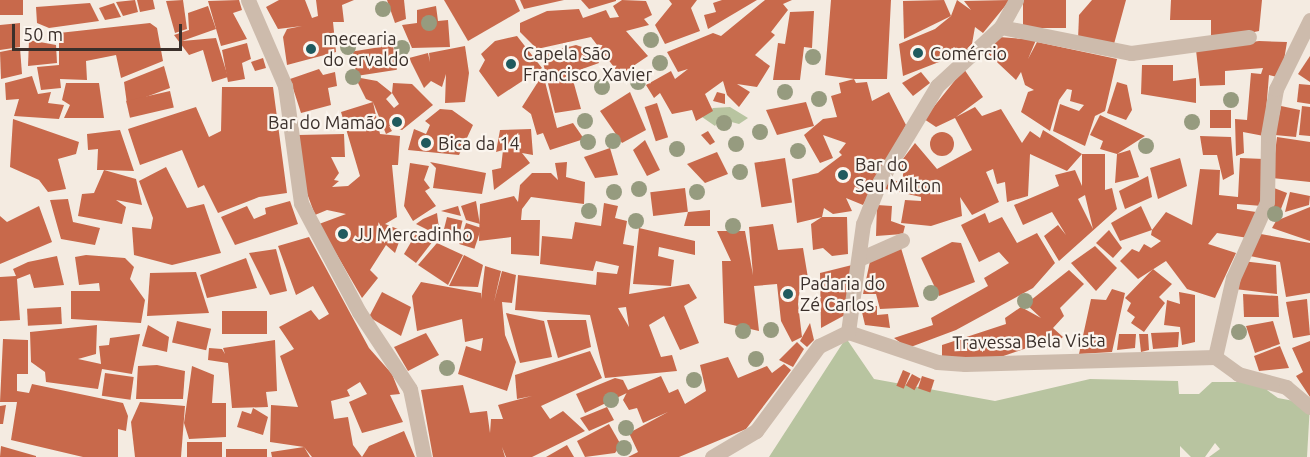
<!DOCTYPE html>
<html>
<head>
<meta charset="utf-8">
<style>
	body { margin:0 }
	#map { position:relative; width:1310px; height:457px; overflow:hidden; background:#f4ebe1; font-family:Ubuntu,sans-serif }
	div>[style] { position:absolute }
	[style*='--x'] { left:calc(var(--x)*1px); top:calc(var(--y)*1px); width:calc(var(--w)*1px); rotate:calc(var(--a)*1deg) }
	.green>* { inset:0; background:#b8c4a0 }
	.building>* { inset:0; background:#c8694b; transform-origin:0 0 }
	.round { border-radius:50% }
	.minor>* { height:15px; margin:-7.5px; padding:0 7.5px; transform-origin:7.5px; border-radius:7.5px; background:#cdbbac }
	.trees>* { width:16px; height:16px; margin:-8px; border-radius:50%; background:#969b7f }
	.dots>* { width:16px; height:16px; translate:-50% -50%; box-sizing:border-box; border:3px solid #fbf5ee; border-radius:50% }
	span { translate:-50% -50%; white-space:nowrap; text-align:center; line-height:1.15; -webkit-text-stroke:4.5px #fbf5ee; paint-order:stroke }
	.poi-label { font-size:18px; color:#3b302b }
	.left { translate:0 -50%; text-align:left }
	.right { translate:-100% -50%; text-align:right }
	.street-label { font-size:18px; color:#3b302b }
	.scale { position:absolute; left:12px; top:24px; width:170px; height:27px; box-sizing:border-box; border:3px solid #3b302b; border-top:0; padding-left:8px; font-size:18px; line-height:21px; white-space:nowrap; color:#3b302b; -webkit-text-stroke:4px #fbf5ee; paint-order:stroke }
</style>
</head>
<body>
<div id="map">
	<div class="green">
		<i style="clip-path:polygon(730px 107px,748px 118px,739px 124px,720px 119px,715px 126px,702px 117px,713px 108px)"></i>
		<i style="clip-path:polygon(846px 338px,874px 379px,995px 401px,1090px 379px,1178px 381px,1179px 394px,1199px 394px,1212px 382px,1274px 382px,1267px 390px,1278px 398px,1310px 404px,1307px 457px,1209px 457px,1220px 449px,1215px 443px,1205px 457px,1191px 457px,1180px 446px,1180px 457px,769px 457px)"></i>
	</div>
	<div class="building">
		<i style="left:0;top:0;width:23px;height:15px"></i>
		<i style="clip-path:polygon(135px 0,138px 12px,123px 16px,116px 2px)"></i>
		<i style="clip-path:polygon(137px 0,153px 0,155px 9px,140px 12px)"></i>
		<i style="clip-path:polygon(183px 0,187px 29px,175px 33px,166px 1px)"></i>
		<i style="clip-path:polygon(239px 0,242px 10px,233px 13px,247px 39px,221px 46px,208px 1px)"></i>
		<i style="clip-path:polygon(279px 0,305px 0,312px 18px,318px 16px,316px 0,354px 0,342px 5px,344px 22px,333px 22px,336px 52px,287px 65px,283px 37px,287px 29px,302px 26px,278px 29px,266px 7px)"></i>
		<i style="clip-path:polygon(387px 0,404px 0,406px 19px,395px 23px)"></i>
		<i style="clip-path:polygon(444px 0,515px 0,520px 11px,468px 41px)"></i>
		<i style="clip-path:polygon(520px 0,564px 0,524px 9px)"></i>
		<i style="clip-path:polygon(581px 0,616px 0,616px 1px,589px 9px)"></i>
		<i style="clip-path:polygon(622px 0,646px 1px,652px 15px,644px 19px,649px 25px,626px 31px,648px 56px,620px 75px,591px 37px,537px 49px,520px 32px,520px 23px,547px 11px,579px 9px,583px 18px,606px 10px,610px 18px,619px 17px,613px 6px)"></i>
		<i style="clip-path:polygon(669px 0,697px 0,691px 8px,700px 31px,665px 44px,655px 25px,672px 4px)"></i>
		<i style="clip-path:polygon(722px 0,757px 0,708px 29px,704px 15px,716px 12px,713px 3px)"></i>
		<i style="clip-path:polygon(765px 0,792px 0,783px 4px,788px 10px,771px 32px,775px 35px,755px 55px,770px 66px,757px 87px,737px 84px,750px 92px,739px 107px,727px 95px,723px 81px,705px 94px,713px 111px,696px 121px,692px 110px,672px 114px,660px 93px,654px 98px,646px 85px,671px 71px,675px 79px,688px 69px,678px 72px,667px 52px,713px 33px,721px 36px)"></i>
		<i style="clip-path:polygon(831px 0,891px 0,887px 79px,854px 79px,856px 83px,867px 82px,872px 101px,889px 92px,906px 125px,863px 205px,846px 198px,852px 211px,833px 214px,824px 208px,822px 217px,847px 217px,848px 254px,832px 256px,823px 248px,813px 250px,811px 224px,822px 217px,797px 223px,792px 179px,818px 173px,842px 155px,839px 152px,846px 143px,823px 135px,833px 158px,820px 163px,804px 135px,823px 119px,837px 117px,831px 96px,841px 93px,839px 83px,854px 79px,825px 75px)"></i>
		<i style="clip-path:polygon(944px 0,951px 16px,904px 39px,903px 1px)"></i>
		<i style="clip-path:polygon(957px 0,971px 10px,964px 1px,1010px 0,983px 33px,975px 27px,972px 44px,962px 54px,954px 47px,939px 62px,903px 76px,899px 44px,935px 29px,951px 16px)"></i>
		<i style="left:1023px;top:0;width:43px;height:28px"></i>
		<i style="clip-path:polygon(1092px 0,1126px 0,1114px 44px,1078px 40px,1079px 15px)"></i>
		<i style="clip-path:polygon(1171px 0,1262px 0,1259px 31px,1211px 41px,1211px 20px,1170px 20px)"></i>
		<i style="clip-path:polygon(90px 3px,99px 21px,49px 28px,37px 23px,36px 7px)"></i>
		<i style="clip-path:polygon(114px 3px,121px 17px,105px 20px,99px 8px)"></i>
		<i style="clip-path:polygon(208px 6px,216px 29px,182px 41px,216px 38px,228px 77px,212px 82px,203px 50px,189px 55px,174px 35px,189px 30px,188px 13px)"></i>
		<i style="clip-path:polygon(436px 6px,438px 21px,448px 20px,450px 47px,412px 48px,402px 25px,417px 23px,417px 10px)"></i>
		<i style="clip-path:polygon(814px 11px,812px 48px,804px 47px,800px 80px,773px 80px,778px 43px,785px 44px,790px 12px)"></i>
		<i style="clip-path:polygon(20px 23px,20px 47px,0 50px,0 25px)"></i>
		<i style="clip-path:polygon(150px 23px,157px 28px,163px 61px,121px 78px,116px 55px,86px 61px,87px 80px,60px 79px,61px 88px,41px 90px,37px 67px,59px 65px,59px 33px)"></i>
		<i style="clip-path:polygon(517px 36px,542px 68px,498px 97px,479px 71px,485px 60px,481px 54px,495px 41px)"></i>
		<i style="clip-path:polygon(999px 37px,1036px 40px,1028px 59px,1037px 42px,1117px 59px,1105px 111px,1095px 116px,1085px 146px,1053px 131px,1060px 104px,1079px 111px,1084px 105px,1070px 101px,1072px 90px,1067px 89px,1059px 100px,1050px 131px,1021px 112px,1028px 92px,1034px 90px,1025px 85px,1021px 72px,1016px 80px,983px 49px)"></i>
		<i style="clip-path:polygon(29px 40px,56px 45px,57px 63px,28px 66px)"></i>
		<i style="clip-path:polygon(1259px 41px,1287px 42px,1281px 78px,1269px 75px,1264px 136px,1243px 132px,1244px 153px,1236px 156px,1235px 119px,1247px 120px,1251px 73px,1261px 74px,1263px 68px,1225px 71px,1225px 85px,1200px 86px,1196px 50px)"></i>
		<i style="clip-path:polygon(247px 43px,251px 59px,242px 63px,245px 79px,228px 82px,222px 50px)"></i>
		<i style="left:393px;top:45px;width:25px;height:41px;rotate:81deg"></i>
		<i style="clip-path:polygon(576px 45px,591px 50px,599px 63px,571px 73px,581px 109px,555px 113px,541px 54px)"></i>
		<i style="clip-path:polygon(465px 46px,469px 73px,465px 102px,445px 103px,446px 74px,442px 87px,431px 81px,424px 88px,409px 58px,428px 53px,430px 62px,429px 53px)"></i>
		<i style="clip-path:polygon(20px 48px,22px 74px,1px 79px,0 52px)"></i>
		<i style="clip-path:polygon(1310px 56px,1310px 82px,1298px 74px)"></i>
		<i style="clip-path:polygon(263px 58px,266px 68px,255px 71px,251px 62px)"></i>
		<i style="clip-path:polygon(1142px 65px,1173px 65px,1173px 81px,1196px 78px,1196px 103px,1141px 94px)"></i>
		<i style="clip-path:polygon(164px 66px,170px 88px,127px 104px,124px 82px)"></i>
		<i style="clip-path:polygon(319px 69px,323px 75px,335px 72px,337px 86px,328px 88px,331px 105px,301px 113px,290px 79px)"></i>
		<i style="clip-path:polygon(evenodd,964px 69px,983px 97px,956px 117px,975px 107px,982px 116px,1001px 109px,1022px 143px,1030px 131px,1040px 138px,1043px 130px,1082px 154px,1105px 154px,1105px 190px,1112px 188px,1117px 209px,1059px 261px,1044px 236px,1058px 225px,1066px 235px,1052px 212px,1023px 225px,1014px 205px,1059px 186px,1055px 175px,1075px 170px,1082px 186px,1082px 154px,1067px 171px,1030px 154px,1028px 196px,1007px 202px,1005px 182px,997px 184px,993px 169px,986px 172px,999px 202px,972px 215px,960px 197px,962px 216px,931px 226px,901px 223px,905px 200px,921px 201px,921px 197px,885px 189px,888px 178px,899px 182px,904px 172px,896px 168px,915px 143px,937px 169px,972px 150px,955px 118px,936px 127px,924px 119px,964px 69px,1085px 195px,1093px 229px,1078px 199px,1085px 195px)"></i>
		<i style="clip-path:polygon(921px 72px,930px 83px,913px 96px,902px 83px)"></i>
		<i style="clip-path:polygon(543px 74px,557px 128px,573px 123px,584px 139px,550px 150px,543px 133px,537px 135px,531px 114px,522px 107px)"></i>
		<i style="clip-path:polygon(32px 76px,38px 94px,51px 92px,48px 103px,64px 105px,59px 119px,14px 116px,19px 99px,6px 100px,5px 83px)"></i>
		<i style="clip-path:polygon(evenodd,355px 77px,377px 81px,392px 93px,393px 83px,412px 84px,433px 105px,402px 130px,389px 126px,392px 131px,386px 134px,373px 102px,380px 134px,400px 136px,398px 165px,392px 165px,397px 217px,385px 224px,403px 231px,395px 253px,386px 245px,370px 270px,378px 278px,362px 298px,319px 224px,346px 214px,327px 210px,315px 215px,294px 158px,298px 135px,344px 134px,345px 157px,331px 157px,339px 173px,334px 180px,339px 181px,332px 187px,348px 186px,360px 176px,341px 112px,373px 102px,366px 99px,355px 77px,392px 93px,399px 104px,394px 108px,386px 99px,392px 93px)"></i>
		<i style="clip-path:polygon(1117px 82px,1127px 85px,1132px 110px,1126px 120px,1107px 113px)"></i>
		<i style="clip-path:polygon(66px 83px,99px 83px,104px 118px,64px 118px,70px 105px,62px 100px)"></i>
		<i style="clip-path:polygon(1299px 84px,1310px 85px,1310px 104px,1297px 102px)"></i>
		<i style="clip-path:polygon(222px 87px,273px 87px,287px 193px,259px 197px,218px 213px,204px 185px,198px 188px,182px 150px,140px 165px,128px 129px,196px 107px,209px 137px,221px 131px)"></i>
		<i style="left:170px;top:91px;width:17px;height:45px;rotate:77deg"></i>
		<i style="clip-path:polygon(630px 92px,646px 130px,622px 143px,600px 111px)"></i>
		<i style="clip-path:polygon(717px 92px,725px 94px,725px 104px,713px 101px)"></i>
		<i style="clip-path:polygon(806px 102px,814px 126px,777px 135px,766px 110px)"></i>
		<i style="left:657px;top:103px;width:36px;height:13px;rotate:72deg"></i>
		<i style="clip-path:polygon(1281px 106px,1300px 110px,1296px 137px,1275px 135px)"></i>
		<i style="clip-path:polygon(1302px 106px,1310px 107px,1310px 136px,1299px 135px)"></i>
		<i style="clip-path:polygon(440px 109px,452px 110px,473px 125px,459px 155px,408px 150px,414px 129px,426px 134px,430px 125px,425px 121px)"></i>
		<i style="left:1210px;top:110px;width:21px;height:18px"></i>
		<i style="clip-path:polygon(1100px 115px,1145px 136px,1117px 154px,1130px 150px,1139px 177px,1115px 183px,1117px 154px,1100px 149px,1103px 141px,1090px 135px)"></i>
		<i style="clip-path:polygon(13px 119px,79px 142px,76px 154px,58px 159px,66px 189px,48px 192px,39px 180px,10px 167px)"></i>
		<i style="clip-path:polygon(531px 129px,533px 155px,522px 153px,530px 163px,494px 190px,492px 170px,501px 168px,503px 150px,496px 152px,500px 130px)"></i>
		<i style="clip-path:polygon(120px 130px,134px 171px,104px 170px,136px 179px,142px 205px,116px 200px,126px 207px,122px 224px,78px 216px,82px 194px,94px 193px,104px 170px,97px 170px,98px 149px,88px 150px,87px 134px)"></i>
		<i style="clip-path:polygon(708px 131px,715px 142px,710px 145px,701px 135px)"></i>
		<i class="round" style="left:930px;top:132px;width:24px;height:24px"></i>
		<i style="clip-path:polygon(1200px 136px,1231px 137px,1234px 174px,1223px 180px,1217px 155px,1203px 155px)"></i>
		<i style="clip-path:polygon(1277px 137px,1310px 142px,1310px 182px,1272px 178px)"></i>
		<i style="clip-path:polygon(645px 140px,660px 170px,647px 176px,633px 150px)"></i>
		<i style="clip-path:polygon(610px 148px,618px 175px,595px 178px,584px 157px)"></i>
		<i style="clip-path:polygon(717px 152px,728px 174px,705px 183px,687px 164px)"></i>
		<i style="left:785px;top:158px;width:45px;height:31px;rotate:81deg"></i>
		<i style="clip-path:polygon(1180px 158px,1187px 186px,1158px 199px,1150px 168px)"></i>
		<i style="clip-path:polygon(1240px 158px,1264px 159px,1262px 206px,1237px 204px,1237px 209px,1256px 212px,1248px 238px,1217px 233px,1208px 244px,1236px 253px,1215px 298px,1187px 289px,1166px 261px,1138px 279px,1120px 261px,1132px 249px,1139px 252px,1144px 244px,1151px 248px,1161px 241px,1151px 235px,1152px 230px,1166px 212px,1192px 225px,1200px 169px,1220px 170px,1219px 195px,1238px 197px)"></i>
		<i style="clip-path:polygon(430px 162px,486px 173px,482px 194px,433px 188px,436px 168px)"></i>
		<i style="clip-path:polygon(567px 162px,566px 177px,585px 182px,584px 204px,531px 197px,522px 209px,521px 220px,540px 220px,539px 256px,511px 254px,511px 237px,479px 241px,480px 204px,514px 196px,518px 202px,520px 185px,532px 173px,551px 173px,558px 180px,555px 163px)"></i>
		<i style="clip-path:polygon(410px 163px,429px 166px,424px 180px,430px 188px,425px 191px,436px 206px,413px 221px,404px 206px)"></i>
		<i style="clip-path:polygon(166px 167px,187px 208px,204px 204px,221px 253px,172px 265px,134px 255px,132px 227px,151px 229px,153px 218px,139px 181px)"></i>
		<i style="clip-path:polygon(1148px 176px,1152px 197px,1125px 209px,1119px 191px)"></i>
		<i style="left:685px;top:188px;width:24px;height:35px;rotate:83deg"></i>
		<i style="left:1274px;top:188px;width:14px;height:19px;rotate:21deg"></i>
		<i style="clip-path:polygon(1290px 192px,1310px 196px,1309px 205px,1285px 212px)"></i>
		<i style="clip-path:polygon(68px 199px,73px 222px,100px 228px,95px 245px,61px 239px,50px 200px)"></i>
		<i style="clip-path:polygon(290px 201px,298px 224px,235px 245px,221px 217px,247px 206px,254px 219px,266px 214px,265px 208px)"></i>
		<i style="clip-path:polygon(476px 201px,479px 219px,480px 224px,466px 220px,461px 206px)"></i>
		<i style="clip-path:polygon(evenodd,604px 203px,618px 206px,615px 218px,627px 221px,623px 244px,634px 246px,629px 294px,689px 284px,697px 298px,684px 306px,699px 343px,680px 350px,664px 316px,649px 325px,661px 357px,672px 355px,677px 371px,605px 378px,590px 315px,515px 310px,518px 275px,596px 285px,597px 272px,617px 274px,619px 266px,596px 261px,593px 271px,540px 264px,542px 236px,572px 239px,575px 222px,601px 226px,604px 203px,626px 307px,629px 327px,618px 308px,626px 307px)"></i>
		<i style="clip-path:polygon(877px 205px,892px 206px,891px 221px,905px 226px,903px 234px,876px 236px)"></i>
		<i style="clip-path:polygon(39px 206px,52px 242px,0 264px,0 216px,7px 222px)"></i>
		<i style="clip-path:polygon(458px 206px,461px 216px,441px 211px)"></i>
		<i style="clip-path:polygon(1141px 206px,1152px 230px,1120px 241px,1111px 223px)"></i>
		<i style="clip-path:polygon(1310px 207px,1310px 241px,1272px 228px,1276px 221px)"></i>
		<i style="clip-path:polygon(710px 210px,710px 226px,684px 226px,688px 212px)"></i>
		<i style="clip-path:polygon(437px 213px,440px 236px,416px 224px,423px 219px)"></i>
		<i style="clip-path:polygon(985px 213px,989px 223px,1002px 217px,1017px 243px,1005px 249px,1037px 233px,1055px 263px,1033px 288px,956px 330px,908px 348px,894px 338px,933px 325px,931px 318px,988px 286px,984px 278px,1009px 263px,999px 252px,979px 262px,961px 225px)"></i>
		<i style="left:447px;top:217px;width:16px;height:20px;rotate:14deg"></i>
		<i style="left:466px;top:223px;width:16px;height:22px;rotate:18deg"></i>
		<i style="clip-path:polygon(773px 224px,778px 250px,803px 248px,808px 278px,801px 280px,798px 304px,802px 337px,792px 342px,781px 321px,777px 284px,754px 286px,759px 331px,724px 323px,722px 261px,731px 261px,717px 231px,745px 231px,753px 275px,749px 227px)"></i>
		<i style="clip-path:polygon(639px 228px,695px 241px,695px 255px,659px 247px,658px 256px,674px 260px,671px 286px,633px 284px)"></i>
		<i style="clip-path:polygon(1109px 230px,1122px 248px,1113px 258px,1096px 243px)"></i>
		<i style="clip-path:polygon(417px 232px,433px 241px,416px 263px,404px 254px)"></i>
		<i style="clip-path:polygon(1255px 233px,1310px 243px,1310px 293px,1286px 297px,1280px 262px,1250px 256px)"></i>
		<i style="clip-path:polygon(309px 237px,369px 348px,392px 374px,400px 394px,390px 395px,403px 422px,362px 433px,349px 402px,367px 394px,360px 382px,347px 390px,350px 396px,331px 401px,334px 419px,348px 417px,353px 445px,362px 457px,369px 446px,404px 431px,415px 457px,312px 457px,304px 447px,310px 457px,272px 457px,271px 452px,304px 447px,270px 442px,271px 405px,298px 407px,280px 356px,294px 349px,279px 327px,311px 310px,319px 320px,329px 314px,313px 286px,296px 295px,278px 246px)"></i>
		<i style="clip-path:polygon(952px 242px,961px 243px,975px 282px,939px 296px,921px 258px)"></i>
		<i style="clip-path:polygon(437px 243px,463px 255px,448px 285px,418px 265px)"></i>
		<i style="clip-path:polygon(1095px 246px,1117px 268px,1096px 291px,1071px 263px)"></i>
		<i style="clip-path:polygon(901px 248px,919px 307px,880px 309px,876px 294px,863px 294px,872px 252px)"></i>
		<i style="clip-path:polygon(276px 249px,287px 291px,270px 295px,249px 253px)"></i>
		<i style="clip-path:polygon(86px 255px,125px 258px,134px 267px,130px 279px,145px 300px,141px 323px,71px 319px,71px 291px,100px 291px,99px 283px,79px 285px,75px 257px)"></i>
		<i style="clip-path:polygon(464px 255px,483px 265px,478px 287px,449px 286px)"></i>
		<i style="clip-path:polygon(57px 256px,64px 285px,34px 288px,30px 274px,17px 279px,20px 320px,0 321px,0 277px,16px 276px,13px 269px,28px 262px)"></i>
		<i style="clip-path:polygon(246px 258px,257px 288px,207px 298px,200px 275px)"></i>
		<i style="clip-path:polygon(1242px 261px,1276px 265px,1277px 294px,1235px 289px)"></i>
		<i style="clip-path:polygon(852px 265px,845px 315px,821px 328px,820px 273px)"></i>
		<i style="clip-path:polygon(485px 266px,501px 271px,494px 302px,502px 271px,516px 275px,512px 303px,502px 302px,505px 335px,516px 362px,507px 391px,458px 374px,466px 346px,481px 351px,483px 338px,465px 342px,462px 319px,417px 331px,412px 296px,421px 282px,481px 293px,481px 299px)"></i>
		<i style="clip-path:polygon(1153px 269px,1172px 284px,1159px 297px,1165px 303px,1144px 332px,1131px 323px,1135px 317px,1127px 311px,1131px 303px,1125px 298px)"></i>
		<i style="clip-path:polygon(1069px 270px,1084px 284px,1060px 308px,1064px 316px,1053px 328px,1063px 337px,1048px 349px,1044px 342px,986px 362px,942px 359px,942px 345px,1006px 324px,1005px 318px,1021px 307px,1041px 318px,1026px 304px)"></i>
		<i style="clip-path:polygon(196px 272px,209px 313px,147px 316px,150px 273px)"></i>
		<i style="clip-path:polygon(1112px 289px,1125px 293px,1112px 352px,1079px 354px,1091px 299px,1106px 300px)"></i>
		<i style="clip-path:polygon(382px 292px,411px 307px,401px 336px,369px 317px)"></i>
		<i style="clip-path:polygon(1179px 292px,1195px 295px,1195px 342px,1182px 345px,1180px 327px,1164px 325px,1167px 300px,1180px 304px)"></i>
		<i style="clip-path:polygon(1243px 294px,1278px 296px,1279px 317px,1244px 317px)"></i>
		<i style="clip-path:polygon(1307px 299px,1310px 335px,1293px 338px,1286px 302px)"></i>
		<i style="clip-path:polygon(877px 306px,877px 315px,888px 314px,890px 328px,865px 325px,861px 308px)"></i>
		<i style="left:61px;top:307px;width:17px;height:34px;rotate:87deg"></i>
		<i style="left:222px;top:311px;width:45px;height:23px"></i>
		<i style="clip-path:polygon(506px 313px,544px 321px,552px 357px,520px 363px)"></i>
		<i style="clip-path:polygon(547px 320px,586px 320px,591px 347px,558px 358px)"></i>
		<i style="left:177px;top:321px;width:35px;height:22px;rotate:13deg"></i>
		<i style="clip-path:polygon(1273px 321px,1280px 344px,1255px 353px,1246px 326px)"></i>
		<i style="clip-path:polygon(810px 323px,814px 340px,807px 347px,800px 341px)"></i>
		<i style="clip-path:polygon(97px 325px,96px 354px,78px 359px,101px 364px,99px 346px,109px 345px,110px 338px,140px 334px,132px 374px,102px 369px,98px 389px,46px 382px,45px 372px,31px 362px,30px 332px)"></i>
		<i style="clip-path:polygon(148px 325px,169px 337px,167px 352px,142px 346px)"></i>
		<i style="clip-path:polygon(1179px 332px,1178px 347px,1153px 349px,1151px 333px)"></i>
		<i style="clip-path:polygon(426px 333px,439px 355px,408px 371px,394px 347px)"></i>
		<i style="clip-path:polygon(1119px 334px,1136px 334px,1135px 348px,1117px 350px)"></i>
		<i style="clip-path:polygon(1139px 334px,1148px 334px,1149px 350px,1141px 352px)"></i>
		<i style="clip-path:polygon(3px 339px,28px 340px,28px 374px,17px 374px,17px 391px,29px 393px,32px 384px,123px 403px,128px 416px,126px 431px,118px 429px,118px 457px,83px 457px,11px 440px,17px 402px,0 402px)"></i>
		<i style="clip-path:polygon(275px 340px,277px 391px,266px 392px,268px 407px,232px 408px,228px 363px,208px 360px,209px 348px,222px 349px,225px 354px,223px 348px)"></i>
		<i style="clip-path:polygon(1310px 341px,1310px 397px,1296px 376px,1303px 372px,1292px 348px)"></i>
		<i style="clip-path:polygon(797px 342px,804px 349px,793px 367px,779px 360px)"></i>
		<i style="clip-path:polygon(1280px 346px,1289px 368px,1259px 371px,1254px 356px)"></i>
		<i style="clip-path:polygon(590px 351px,602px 378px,541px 406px,550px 419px,563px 411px,585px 431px,532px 457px,506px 457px,502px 447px,505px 457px,433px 457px,421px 390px,463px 385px,470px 413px,487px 411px,490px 433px,491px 419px,503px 419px,498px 405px,532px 396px,517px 399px,515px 375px)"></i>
		<i style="clip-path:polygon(728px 357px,738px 378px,767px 366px,772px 373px,784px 364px,791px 370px,746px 429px,679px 457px,628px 457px,638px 452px,629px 433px,668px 412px,643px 423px,637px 408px,629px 410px,623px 400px,628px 390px,661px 376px,669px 393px,678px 389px,685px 404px,706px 391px,700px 365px)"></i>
		<i style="clip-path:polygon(157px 365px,185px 371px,183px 399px,136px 399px,138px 366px)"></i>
		<i style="clip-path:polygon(192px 366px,214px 375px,212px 403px,226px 403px,226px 437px,189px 439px,184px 423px)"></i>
		<i style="left:903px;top:370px;width:8px;height:17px;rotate:23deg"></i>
		<i style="left:105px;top:373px;width:29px;height:23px;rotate:8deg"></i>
		<i style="left:912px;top:374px;width:10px;height:13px;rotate:29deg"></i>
		<i style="left:922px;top:376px;width:13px;height:13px;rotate:18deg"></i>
		<i style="clip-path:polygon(615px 378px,623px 380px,629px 392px,585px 413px,576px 394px)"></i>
		<i style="clip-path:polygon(140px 402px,185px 406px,181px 457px,135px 457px,131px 422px)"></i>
		<i style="clip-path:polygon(6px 405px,3px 424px,0 424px,0 406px)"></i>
		<i style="clip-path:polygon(607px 407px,614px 420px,589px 431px,580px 418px)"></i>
		<i style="clip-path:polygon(253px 408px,268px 417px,263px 435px,237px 427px,242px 411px,251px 414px)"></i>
		<i style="clip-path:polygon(609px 424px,621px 445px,615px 453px,585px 457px,577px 441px)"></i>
		<i style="left:187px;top:442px;width:35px;height:15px"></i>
		<i style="clip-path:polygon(567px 445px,574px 457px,546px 457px)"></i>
		<i style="clip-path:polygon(1px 446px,36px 456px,36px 457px,0 457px)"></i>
		<i style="left:226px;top:449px;width:41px;height:8px"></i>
	</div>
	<div class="minor">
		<i style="--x:248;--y:0;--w:94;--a:66.7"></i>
		<i style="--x:285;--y:86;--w:118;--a:82.2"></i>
		<i style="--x:301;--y:203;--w:123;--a:62"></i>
		<i style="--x:359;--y:312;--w:92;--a:56.5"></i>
		<i style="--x:410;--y:389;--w:69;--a:78.4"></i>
		<i style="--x:1001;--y:27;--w:133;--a:11.3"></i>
		<i style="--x:1131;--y:53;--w:119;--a:-7.7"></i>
		<i style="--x:859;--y:259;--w:47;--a:-23.8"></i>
		<i style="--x:848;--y:332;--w:94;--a:18.6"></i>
		<i style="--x:937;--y:362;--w:28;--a:4"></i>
		<i style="--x:965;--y:364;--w:250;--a:-1.6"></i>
		<i style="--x:1215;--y:357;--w:29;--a:36"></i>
		<i style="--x:1238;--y:374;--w:50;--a:15.2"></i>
		<i style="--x:1286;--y:387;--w:31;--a:40"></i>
		<i style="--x:848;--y:332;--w:109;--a:-82.1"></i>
		<i style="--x:863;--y:224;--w:46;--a:-68.4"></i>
		<i style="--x:880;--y:181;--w:111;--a:-59"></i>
		<i style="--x:937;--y:86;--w:87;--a:-42.7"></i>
		<i style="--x:1001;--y:27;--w:31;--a:-61"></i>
		<i style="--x:1215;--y:357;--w:81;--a:-77.2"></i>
		<i style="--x:1233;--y:278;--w:83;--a:-65.9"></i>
		<i style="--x:1267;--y:202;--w:67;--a:-89.1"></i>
		<i style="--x:1268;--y:135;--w:47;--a:-80.1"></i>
		<i style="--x:1276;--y:89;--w:77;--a:-63.8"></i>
		<i style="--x:712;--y:457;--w:51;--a:-30.6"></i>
		<i style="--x:756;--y:431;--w:106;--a:-53.5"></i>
		<i style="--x:819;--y:346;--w:32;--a:-26"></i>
	</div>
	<div class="trees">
		<i style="left:383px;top:9px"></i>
		<i style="left:429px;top:23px"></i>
		<i style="left:651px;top:40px"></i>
		<i style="left:348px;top:47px"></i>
		<i style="left:402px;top:48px"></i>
		<i style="left:813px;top:57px"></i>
		<i style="left:660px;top:63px"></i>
		<i style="left:353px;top:77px"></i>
		<i style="left:638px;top:82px"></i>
		<i style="left:602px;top:87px"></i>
		<i style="left:785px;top:92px"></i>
		<i style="left:819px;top:99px"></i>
		<i style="left:1231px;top:100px"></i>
		<i style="left:585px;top:121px"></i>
		<i style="left:1192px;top:122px"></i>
		<i style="left:724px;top:123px"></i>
		<i style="left:760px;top:132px"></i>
		<i style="left:613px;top:141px"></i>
		<i style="left:588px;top:142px"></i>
		<i style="left:736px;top:144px"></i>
		<i style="left:1146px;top:146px"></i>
		<i style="left:677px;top:149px"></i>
		<i style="left:798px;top:151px"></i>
		<i style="left:740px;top:172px"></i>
		<i style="left:639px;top:189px"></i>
		<i style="left:614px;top:192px"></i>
		<i style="left:697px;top:192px"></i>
		<i style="left:589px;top:211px"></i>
		<i style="left:1275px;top:214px"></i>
		<i style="left:636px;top:221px"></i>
		<i style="left:733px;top:226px"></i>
		<i style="left:931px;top:293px"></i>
		<i style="left:1025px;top:301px"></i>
		<i style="left:771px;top:330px"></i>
		<i style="left:743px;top:331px"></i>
		<i style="left:1239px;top:332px"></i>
		<i style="left:756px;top:359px"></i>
		<i style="left:447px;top:368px"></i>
		<i style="left:694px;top:380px"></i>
		<i style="left:611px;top:400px"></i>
		<i style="left:626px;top:428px"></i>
		<i style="left:624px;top:448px"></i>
	</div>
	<div class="dots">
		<i style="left:311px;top:49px;background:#1f5a5e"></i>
		<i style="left:918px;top:53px;background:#1f5a5e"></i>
		<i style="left:511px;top:64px;background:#1f5a5e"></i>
		<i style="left:397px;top:122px;background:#1f5a5e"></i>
		<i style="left:426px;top:143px;background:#1f5a5e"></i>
		<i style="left:843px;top:175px;background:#1f5a5e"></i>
		<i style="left:343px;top:234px;background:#1f5a5e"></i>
		<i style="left:788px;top:294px;background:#1f5a5e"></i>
	</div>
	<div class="poi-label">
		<span class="left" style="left:323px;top:49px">mecearia<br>do ervaldo</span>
		<span class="left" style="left:930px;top:53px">Comércio</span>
		<span class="left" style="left:523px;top:64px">Capela São<br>Francisco Xavier</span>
		<span class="right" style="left:385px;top:122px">Bar do Mamão</span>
		<span class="left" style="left:438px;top:143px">Bica da 14</span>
		<span class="left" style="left:855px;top:175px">Bar do<br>Seu Milton</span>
		<span class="left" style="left:355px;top:234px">JJ Mercadinho</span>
		<span class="left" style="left:800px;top:294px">Padaria do<br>Zé Carlos</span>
	</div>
	<div class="street-label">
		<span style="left:1029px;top:341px;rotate:-1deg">Travessa Bela Vista</span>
	</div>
	<div class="scale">50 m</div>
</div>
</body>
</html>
